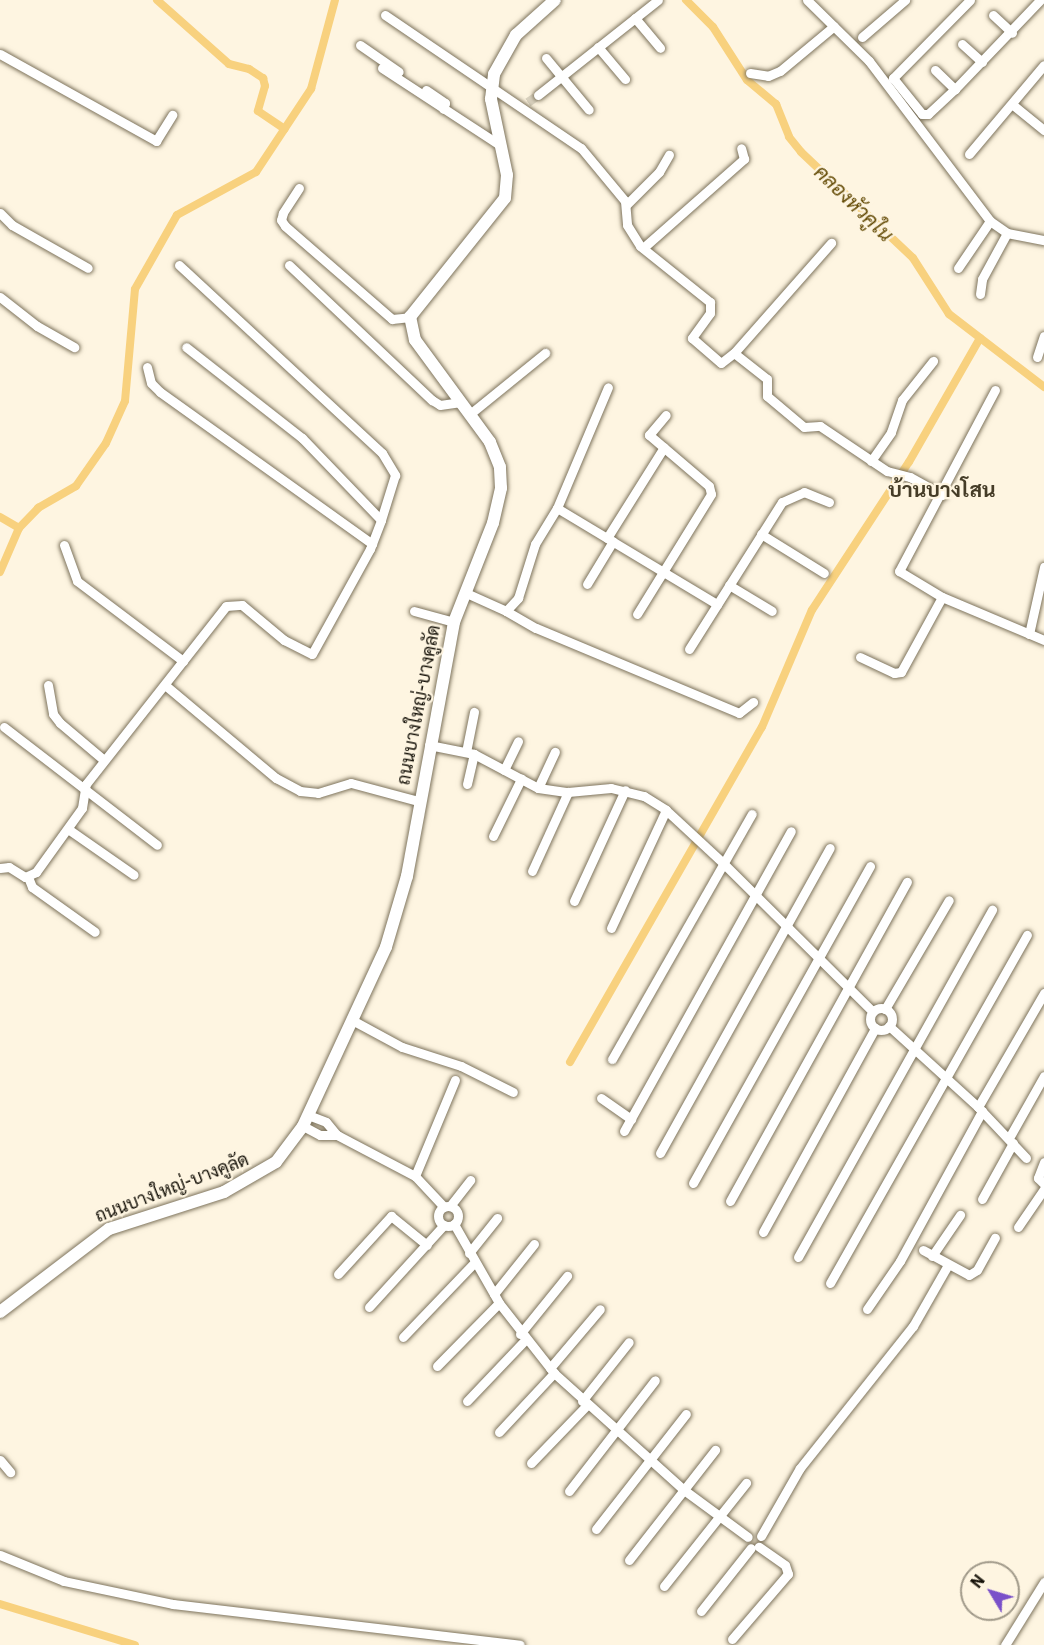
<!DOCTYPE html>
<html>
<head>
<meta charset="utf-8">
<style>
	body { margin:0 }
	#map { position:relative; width:1044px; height:1645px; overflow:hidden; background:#fef5e1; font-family:"IBM Plex Sans",Sarabun,sans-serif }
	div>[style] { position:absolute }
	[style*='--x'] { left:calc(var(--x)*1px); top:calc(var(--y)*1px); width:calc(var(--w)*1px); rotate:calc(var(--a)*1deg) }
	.canal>* { height:8px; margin:-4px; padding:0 4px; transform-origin:4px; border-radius:4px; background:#f8d17e }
	.street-tunnel>* { height:9px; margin-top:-4.5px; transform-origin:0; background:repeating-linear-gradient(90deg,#dbd3c0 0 9px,transparent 0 13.5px) }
	.roads { filter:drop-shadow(0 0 2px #7d735c) drop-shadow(0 0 2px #7d735c) }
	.street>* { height:9px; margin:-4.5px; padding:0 4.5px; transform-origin:4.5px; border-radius:4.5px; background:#fff }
	.street>.ring { margin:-4.5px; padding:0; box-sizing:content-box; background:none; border:9px solid #fff; border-radius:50% }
	.secondary>* { height:12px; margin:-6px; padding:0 6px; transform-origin:6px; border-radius:6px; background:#fff }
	span { translate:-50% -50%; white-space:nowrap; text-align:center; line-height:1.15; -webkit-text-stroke:4.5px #fef5e1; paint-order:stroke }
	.street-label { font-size:18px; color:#151108 }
	.water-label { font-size:20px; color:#634a04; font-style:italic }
	.quarter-label { font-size:21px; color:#453c27; font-weight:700 }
	.north { position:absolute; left:960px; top:1561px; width:60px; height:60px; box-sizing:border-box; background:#fef5e1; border:2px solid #a19a8a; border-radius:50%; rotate:308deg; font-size:16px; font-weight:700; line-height:24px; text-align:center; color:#151108 }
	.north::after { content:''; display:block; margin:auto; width:21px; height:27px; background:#7a50c9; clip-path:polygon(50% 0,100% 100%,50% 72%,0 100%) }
</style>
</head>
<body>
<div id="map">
	<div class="canal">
		<i style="--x:157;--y:0;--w:96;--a:41.6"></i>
		<i style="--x:229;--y:64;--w:21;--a:14"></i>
		<i style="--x:249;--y:69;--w:17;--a:33"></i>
		<i style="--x:263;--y:78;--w:8;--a:76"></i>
		<i style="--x:265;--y:86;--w:26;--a:106"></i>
		<i style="--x:258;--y:111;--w:32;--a:34"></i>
		<i style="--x:686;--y:0;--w:38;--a:45"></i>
		<i style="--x:713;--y:27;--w:63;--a:57.3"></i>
		<i style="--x:747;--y:80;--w:38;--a:40"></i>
		<i style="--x:776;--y:104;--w:35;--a:68"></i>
		<i style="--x:789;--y:137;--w:19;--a:51"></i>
		<i style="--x:801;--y:152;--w:154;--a:43.4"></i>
		<i style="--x:913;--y:258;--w:67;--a:57.3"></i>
		<i style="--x:949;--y:314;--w:120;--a:37.5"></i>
		<i style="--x:0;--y:517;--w:22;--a:30"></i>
		<i style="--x:0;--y:572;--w:48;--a:-66.6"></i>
		<i style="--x:19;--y:528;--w:28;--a:-46"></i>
		<i style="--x:38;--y:508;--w:44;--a:-30.1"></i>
		<i style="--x:76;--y:486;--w:52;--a:-55.1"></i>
		<i style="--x:106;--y:443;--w:46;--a:-65.7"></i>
		<i style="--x:125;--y:401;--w:112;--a:-84.9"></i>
		<i style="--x:135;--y:289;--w:85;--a:-60.4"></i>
		<i style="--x:177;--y:215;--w:90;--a:-28.6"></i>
		<i style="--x:256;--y:172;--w:100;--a:-56.5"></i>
		<i style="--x:311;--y:89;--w:92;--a:-74.9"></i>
		<i style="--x:570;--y:1062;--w:386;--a:-60.2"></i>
		<i style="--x:762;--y:727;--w:127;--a:-66.9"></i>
		<i style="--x:812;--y:610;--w:177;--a:-56.8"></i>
		<i style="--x:909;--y:462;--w:143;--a:-60.2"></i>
		<i style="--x:0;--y:1604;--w:141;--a:16.9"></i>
	</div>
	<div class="street-tunnel">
		<i style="--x:528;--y:102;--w:12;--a:-35"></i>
	</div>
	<div class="roads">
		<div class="street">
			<i style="--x:807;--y:0;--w:87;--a:44.5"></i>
			<i style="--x:869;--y:61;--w:201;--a:52.9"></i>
			<i style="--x:990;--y:221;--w:21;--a:35"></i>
			<i style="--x:1007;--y:233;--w:38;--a:11"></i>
			<i style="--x:970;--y:0;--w:110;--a:134.6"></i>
			<i style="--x:893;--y:78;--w:46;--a:51.1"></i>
			<i style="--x:922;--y:114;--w:6;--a:0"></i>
			<i style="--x:928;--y:114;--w:37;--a:-43"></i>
			<i style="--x:955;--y:89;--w:123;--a:-46.3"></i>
			<i style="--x:385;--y:15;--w:237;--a:34.2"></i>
			<i style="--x:581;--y:148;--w:69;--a:50.3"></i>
			<i style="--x:625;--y:201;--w:24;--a:85"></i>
			<i style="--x:627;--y:225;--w:25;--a:58"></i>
			<i style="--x:640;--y:246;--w:90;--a:38.7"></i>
			<i style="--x:710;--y:302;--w:11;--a:90"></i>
			<i style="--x:710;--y:313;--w:31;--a:126"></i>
			<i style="--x:692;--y:338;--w:38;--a:41"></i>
			<i style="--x:721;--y:363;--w:16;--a:-38"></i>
			<i style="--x:734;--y:353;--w:147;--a:-48.6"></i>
			<i style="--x:993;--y:15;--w:26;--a:43"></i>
			<i style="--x:635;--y:18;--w:39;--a:50"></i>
			<i style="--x:862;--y:37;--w:57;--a:-40.7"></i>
			<i style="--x:962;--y:44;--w:27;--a:42"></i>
			<i style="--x:360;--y:45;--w:47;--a:34.7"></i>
			<i style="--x:598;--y:47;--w:42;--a:49.8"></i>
			<i style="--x:0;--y:54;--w:179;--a:29.1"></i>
			<i style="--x:156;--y:141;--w:31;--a:-58"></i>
			<i style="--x:546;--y:58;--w:67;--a:50.4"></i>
			<i style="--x:382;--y:68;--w:142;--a:33.2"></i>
			<i style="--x:935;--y:70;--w:28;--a:44"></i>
			<i style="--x:750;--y:73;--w:18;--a:9"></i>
			<i style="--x:768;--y:76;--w:13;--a:-23"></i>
			<i style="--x:780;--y:71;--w:70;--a:-39.8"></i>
			<i style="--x:426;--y:90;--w:23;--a:34"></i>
			<i style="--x:445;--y:103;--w:6;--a:108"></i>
			<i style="--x:538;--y:95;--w:153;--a:-38.4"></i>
			<i style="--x:1013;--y:105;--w:40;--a:39"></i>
			<i style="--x:969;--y:154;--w:116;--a:-49.9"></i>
			<i style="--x:299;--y:188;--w:30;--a:123"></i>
			<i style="--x:283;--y:213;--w:7;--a:106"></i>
			<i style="--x:281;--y:220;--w:7;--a:56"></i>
			<i style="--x:285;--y:226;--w:142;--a:41"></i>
			<i style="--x:392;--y:319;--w:18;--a:-6"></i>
			<i style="--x:626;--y:205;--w:47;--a:-45"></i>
			<i style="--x:659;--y:172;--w:20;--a:-60"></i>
			<i style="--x:0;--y:213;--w:17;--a:45"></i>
			<i style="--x:12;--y:225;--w:87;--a:29.5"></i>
			<i style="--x:643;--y:248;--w:135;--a:-41.4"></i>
			<i style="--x:744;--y:159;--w:11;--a:-105"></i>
			<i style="--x:179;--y:265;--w:277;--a:42.8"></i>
			<i style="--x:382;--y:453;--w:26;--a:59"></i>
			<i style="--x:395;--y:475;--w:47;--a:107.3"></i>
			<i style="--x:289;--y:265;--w:197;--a:43.4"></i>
			<i style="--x:432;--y:400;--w:9;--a:32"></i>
			<i style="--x:440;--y:405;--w:21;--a:-8"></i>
			<i style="--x:958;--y:268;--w:57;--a:-55.8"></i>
			<i style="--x:980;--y:294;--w:15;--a:-82"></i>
			<i style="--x:982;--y:279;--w:52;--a:-61.5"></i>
			<i style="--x:0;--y:297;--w:47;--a:38.1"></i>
			<i style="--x:37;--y:326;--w:43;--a:29.6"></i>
			<i style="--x:734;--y:353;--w:42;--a:38.2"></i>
			<i style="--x:767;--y:379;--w:17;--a:90"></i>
			<i style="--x:767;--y:396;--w:48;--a:40"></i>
			<i style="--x:804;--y:427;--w:16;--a:-4"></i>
			<i style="--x:820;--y:426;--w:81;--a:33.9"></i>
			<i style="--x:887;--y:471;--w:24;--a:15"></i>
			<i style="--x:910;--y:477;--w:37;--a:29"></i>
			<i style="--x:1037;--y:357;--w:22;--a:-72"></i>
			<i style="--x:147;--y:367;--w:16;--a:76"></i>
			<i style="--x:151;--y:383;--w:13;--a:45"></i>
			<i style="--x:160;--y:392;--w:261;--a:35.6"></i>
			<i style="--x:995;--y:390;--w:205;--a:117.9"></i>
			<i style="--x:899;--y:571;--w:50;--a:31.2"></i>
			<i style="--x:942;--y:597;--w:111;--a:22.9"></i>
			<i style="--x:470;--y:414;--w:97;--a:-39.1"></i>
			<i style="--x:871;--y:461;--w:35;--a:-55"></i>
			<i style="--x:891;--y:432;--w:34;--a:-71"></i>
			<i style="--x:902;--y:400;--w:50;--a:-51.5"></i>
			<i style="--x:557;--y:508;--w:131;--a:-67.1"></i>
			<i style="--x:761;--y:534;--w:74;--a:31.8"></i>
			<i style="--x:607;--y:538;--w:107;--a:-57.9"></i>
			<i style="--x:64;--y:545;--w:38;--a:70"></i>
			<i style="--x:77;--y:581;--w:133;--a:37"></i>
			<i style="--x:587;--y:584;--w:50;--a:-58.8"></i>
			<i style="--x:729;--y:585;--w:50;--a:31.2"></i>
			<i style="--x:464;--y:592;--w:46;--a:24.3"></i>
			<i style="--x:506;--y:611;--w:18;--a:-47"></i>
			<i style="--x:518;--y:598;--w:57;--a:-72.5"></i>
			<i style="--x:535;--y:544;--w:42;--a:-58.6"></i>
			<i style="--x:557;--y:508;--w:187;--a:31"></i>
			<i style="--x:414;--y:611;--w:41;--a:15.4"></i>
			<i style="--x:506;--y:611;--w:34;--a:30"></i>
			<i style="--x:536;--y:628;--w:220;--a:22.7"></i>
			<i style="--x:739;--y:713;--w:18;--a:-38"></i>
			<i style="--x:637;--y:614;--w:141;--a:-58.3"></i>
			<i style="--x:711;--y:494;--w:8;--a:-104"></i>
			<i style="--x:709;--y:486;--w:79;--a:-139.6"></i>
			<i style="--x:649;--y:435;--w:26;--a:-50"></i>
			<i style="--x:1029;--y:634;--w:69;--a:-77.4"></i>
			<i style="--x:689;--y:649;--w:174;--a:-57.7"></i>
			<i style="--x:782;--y:502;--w:24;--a:-24"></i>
			<i style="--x:804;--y:492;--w:27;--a:22"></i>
			<i style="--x:860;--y:657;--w:38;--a:25"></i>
			<i style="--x:894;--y:673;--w:7;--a:-8"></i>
			<i style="--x:901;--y:672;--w:85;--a:-61.3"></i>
			<i style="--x:48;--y:685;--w:29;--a:80"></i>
			<i style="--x:53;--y:714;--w:11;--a:52"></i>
			<i style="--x:60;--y:723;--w:57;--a:40.1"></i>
			<i style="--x:165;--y:685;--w:145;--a:40"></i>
			<i style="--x:276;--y:778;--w:27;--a:28"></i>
			<i style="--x:300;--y:791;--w:18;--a:6"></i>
			<i style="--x:318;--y:793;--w:34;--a:-17"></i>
			<i style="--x:351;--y:783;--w:69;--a:15"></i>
			<i style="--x:4;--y:727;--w:193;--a:37.6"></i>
			<i style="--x:429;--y:745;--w:46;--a:11.3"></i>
			<i style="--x:474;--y:754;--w:72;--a:28"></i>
			<i style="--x:538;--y:788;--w:30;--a:8"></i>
			<i style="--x:568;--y:792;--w:43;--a:-5.3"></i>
			<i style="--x:611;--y:788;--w:34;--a:14"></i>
			<i style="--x:644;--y:796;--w:26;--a:32"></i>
			<i style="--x:666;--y:810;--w:78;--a:42.9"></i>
			<i style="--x:723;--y:863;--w:211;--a:44.8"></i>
			<i style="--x:466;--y:752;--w:41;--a:-78.7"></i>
			<i style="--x:504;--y:770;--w:32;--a:-64"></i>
			<i style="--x:467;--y:784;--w:31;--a:-77"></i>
			<i style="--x:538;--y:788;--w:40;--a:-65"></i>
			<i style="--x:68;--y:829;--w:80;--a:34.9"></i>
			<i style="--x:493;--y:836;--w:64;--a:-63.8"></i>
			<i style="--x:0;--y:868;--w:9;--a:-6"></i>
			<i style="--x:9;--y:867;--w:19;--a:32"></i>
			<i style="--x:25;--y:877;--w:12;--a:-24"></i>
			<i style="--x:36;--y:872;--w:79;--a:-54.3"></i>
			<i style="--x:82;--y:808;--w:24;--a:-81"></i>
			<i style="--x:86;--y:784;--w:226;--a:-51.8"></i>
			<i style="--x:226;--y:606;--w:16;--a:-4"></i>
			<i style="--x:242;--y:605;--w:55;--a:39.8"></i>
			<i style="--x:284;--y:640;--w:31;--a:27"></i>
			<i style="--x:312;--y:654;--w:120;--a:-61.1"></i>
			<i style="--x:370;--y:549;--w:31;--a:-69"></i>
			<i style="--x:381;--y:520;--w:114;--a:-133.9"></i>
			<i style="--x:302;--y:438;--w:147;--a:-141.9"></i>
			<i style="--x:532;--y:871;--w:87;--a:-65.5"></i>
			<i style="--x:28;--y:877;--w:11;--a:68"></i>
			<i style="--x:32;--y:887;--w:77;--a:35.5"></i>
			<i style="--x:574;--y:901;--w:122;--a:-65.3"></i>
			<i style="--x:611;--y:928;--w:130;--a:-65"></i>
			<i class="ring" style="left:870px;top:1008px;width:13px;height:13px"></i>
			<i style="--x:885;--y:1009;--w:126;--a:-59.6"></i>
			<i style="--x:352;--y:1020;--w:57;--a:28.4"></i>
			<i style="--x:402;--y:1047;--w:62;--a:17.9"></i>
			<i style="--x:461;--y:1066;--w:58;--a:26.6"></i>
			<i style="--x:889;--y:1026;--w:120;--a:42.3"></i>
			<i style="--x:978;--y:1107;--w:70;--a:46.7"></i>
			<i style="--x:612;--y:1059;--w:282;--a:-60.3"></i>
			<i style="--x:601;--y:1098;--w:37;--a:35"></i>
			<i style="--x:978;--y:1107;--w:132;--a:-59.9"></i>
			<i style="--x:308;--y:1115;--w:19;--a:21"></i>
			<i style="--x:326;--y:1122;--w:17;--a:50"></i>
			<i style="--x:337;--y:1135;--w:88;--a:27.7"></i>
			<i style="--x:415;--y:1176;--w:42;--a:46.9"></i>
			<i style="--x:303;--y:1126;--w:19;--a:28"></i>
			<i style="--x:320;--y:1135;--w:17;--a:0"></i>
			<i style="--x:624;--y:1131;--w:343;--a:-60.9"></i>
			<i style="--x:1009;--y:1138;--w:71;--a:-60.6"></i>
			<i style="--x:660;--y:1153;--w:349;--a:-60.9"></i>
			<i style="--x:1044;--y:1162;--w:17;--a:111"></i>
			<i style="--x:1038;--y:1178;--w:8;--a:45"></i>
			<i style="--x:415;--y:1176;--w:104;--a:-67.4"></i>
			<i style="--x:693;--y:1183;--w:363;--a:-60.8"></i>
			<i style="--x:982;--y:1199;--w:64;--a:-61"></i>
			<i style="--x:730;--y:1201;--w:365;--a:-61"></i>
			<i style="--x:450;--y:1206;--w:33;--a:-52"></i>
			<i class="ring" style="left:438px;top:1206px;width:11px;height:11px"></i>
			<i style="--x:454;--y:1224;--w:91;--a:60.3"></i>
			<i style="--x:499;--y:1303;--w:89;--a:51.8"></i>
			<i style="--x:554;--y:1373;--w:175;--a:42"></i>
			<i style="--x:684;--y:1490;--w:79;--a:36.3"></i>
			<i style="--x:1018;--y:1227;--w:46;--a:-55.6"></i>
			<i style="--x:763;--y:1232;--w:233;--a:-61.2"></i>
			<i style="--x:923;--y:1250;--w:52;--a:28.5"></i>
			<i style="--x:969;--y:1275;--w:9;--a:-32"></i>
			<i style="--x:977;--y:1270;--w:37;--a:-61"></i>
			<i style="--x:469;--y:1253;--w:45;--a:-51.3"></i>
			<i style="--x:932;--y:1256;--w:50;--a:-55.7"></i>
			<i style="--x:798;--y:1257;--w:398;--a:-60.8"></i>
			<i style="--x:338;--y:1274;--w:79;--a:-47.6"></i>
			<i style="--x:391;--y:1216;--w:46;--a:38.9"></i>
			<i style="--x:830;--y:1283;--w:400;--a:-60.5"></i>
			<i style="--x:494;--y:1294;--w:64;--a:-51.3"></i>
			<i style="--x:369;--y:1307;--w:111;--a:-47.6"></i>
			<i style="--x:867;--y:1309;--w:58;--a:-55.5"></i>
			<i style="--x:900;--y:1261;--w:171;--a:-61.3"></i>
			<i style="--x:520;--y:1334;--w:75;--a:-51"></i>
			<i style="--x:403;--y:1337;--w:103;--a:-46.2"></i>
			<i style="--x:437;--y:1366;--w:88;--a:-45.5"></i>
			<i style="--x:550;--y:1368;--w:77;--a:-49.7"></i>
			<i style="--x:467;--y:1401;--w:84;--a:-46.4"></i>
			<i style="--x:582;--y:1401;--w:75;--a:-51.5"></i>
			<i style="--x:499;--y:1432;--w:81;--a:-47"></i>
			<i style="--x:0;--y:1460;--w:16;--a:50"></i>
			<i style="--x:531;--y:1463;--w:79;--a:-46"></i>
			<i style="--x:569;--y:1491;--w:140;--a:-52.2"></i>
			<i style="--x:596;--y:1529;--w:146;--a:-52"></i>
			<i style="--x:761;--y:1536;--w:78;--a:-60.2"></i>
			<i style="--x:800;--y:1468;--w:181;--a:-51.5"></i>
			<i style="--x:913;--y:1326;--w:70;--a:-60.2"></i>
			<i style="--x:0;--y:1555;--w:69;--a:22.1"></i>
			<i style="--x:64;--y:1581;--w:111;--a:11.9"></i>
			<i style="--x:173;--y:1604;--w:349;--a:6.7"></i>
			<i style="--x:629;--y:1560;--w:140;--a:-52"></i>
			<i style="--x:664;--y:1586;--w:132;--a:-51.5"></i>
			<i style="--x:701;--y:1611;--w:80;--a:-51.6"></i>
			<i style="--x:732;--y:1639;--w:86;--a:-49.3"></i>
			<i style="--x:788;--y:1574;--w:9;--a:-108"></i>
			<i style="--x:785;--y:1565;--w:32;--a:-145"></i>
			<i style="--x:1005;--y:1645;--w:74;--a:-58.2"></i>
		</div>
		<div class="secondary">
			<i style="--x:0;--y:1312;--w:137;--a:-37.3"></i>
			<i style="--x:109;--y:1229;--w:121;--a:-17.8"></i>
			<i style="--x:224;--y:1192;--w:60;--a:-30"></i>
			<i style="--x:276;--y:1162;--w:45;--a:-53.1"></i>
			<i style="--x:303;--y:1126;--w:197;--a:-65.1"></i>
			<i style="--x:386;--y:947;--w:74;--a:-73.5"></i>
			<i style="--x:407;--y:876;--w:258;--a:-79.5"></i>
			<i style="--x:454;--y:622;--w:106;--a:-68.5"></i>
			<i style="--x:493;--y:523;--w:36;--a:-77"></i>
			<i style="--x:501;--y:488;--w:21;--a:-93"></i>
			<i style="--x:500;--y:467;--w:27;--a:-112"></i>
			<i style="--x:490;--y:442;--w:127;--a:-126.3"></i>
			<i style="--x:415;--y:340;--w:24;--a:-102"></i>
			<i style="--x:410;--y:317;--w:152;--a:-51.4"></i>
			<i style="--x:505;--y:198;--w:23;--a:-85"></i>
			<i style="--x:507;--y:175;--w:78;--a:-101.9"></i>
			<i style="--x:491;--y:99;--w:25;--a:-83"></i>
			<i style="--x:494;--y:74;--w:45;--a:-60.6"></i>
			<i style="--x:516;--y:35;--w:52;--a:-41.9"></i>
		</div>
	</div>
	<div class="street-label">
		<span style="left:419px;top:705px;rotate:-79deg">ถนนบางใหญ่-บางคูลัด</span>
		<span style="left:172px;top:1188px;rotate:-21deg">ถนนบางใหญ่-บางคูลัด</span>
	</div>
	<div class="water-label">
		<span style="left:854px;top:203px;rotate:44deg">คลองหัวคูใน</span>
	</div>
	<div class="quarter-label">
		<span style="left:942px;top:489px">บ้านบางโสน</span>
	</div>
	<div class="north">N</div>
</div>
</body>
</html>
